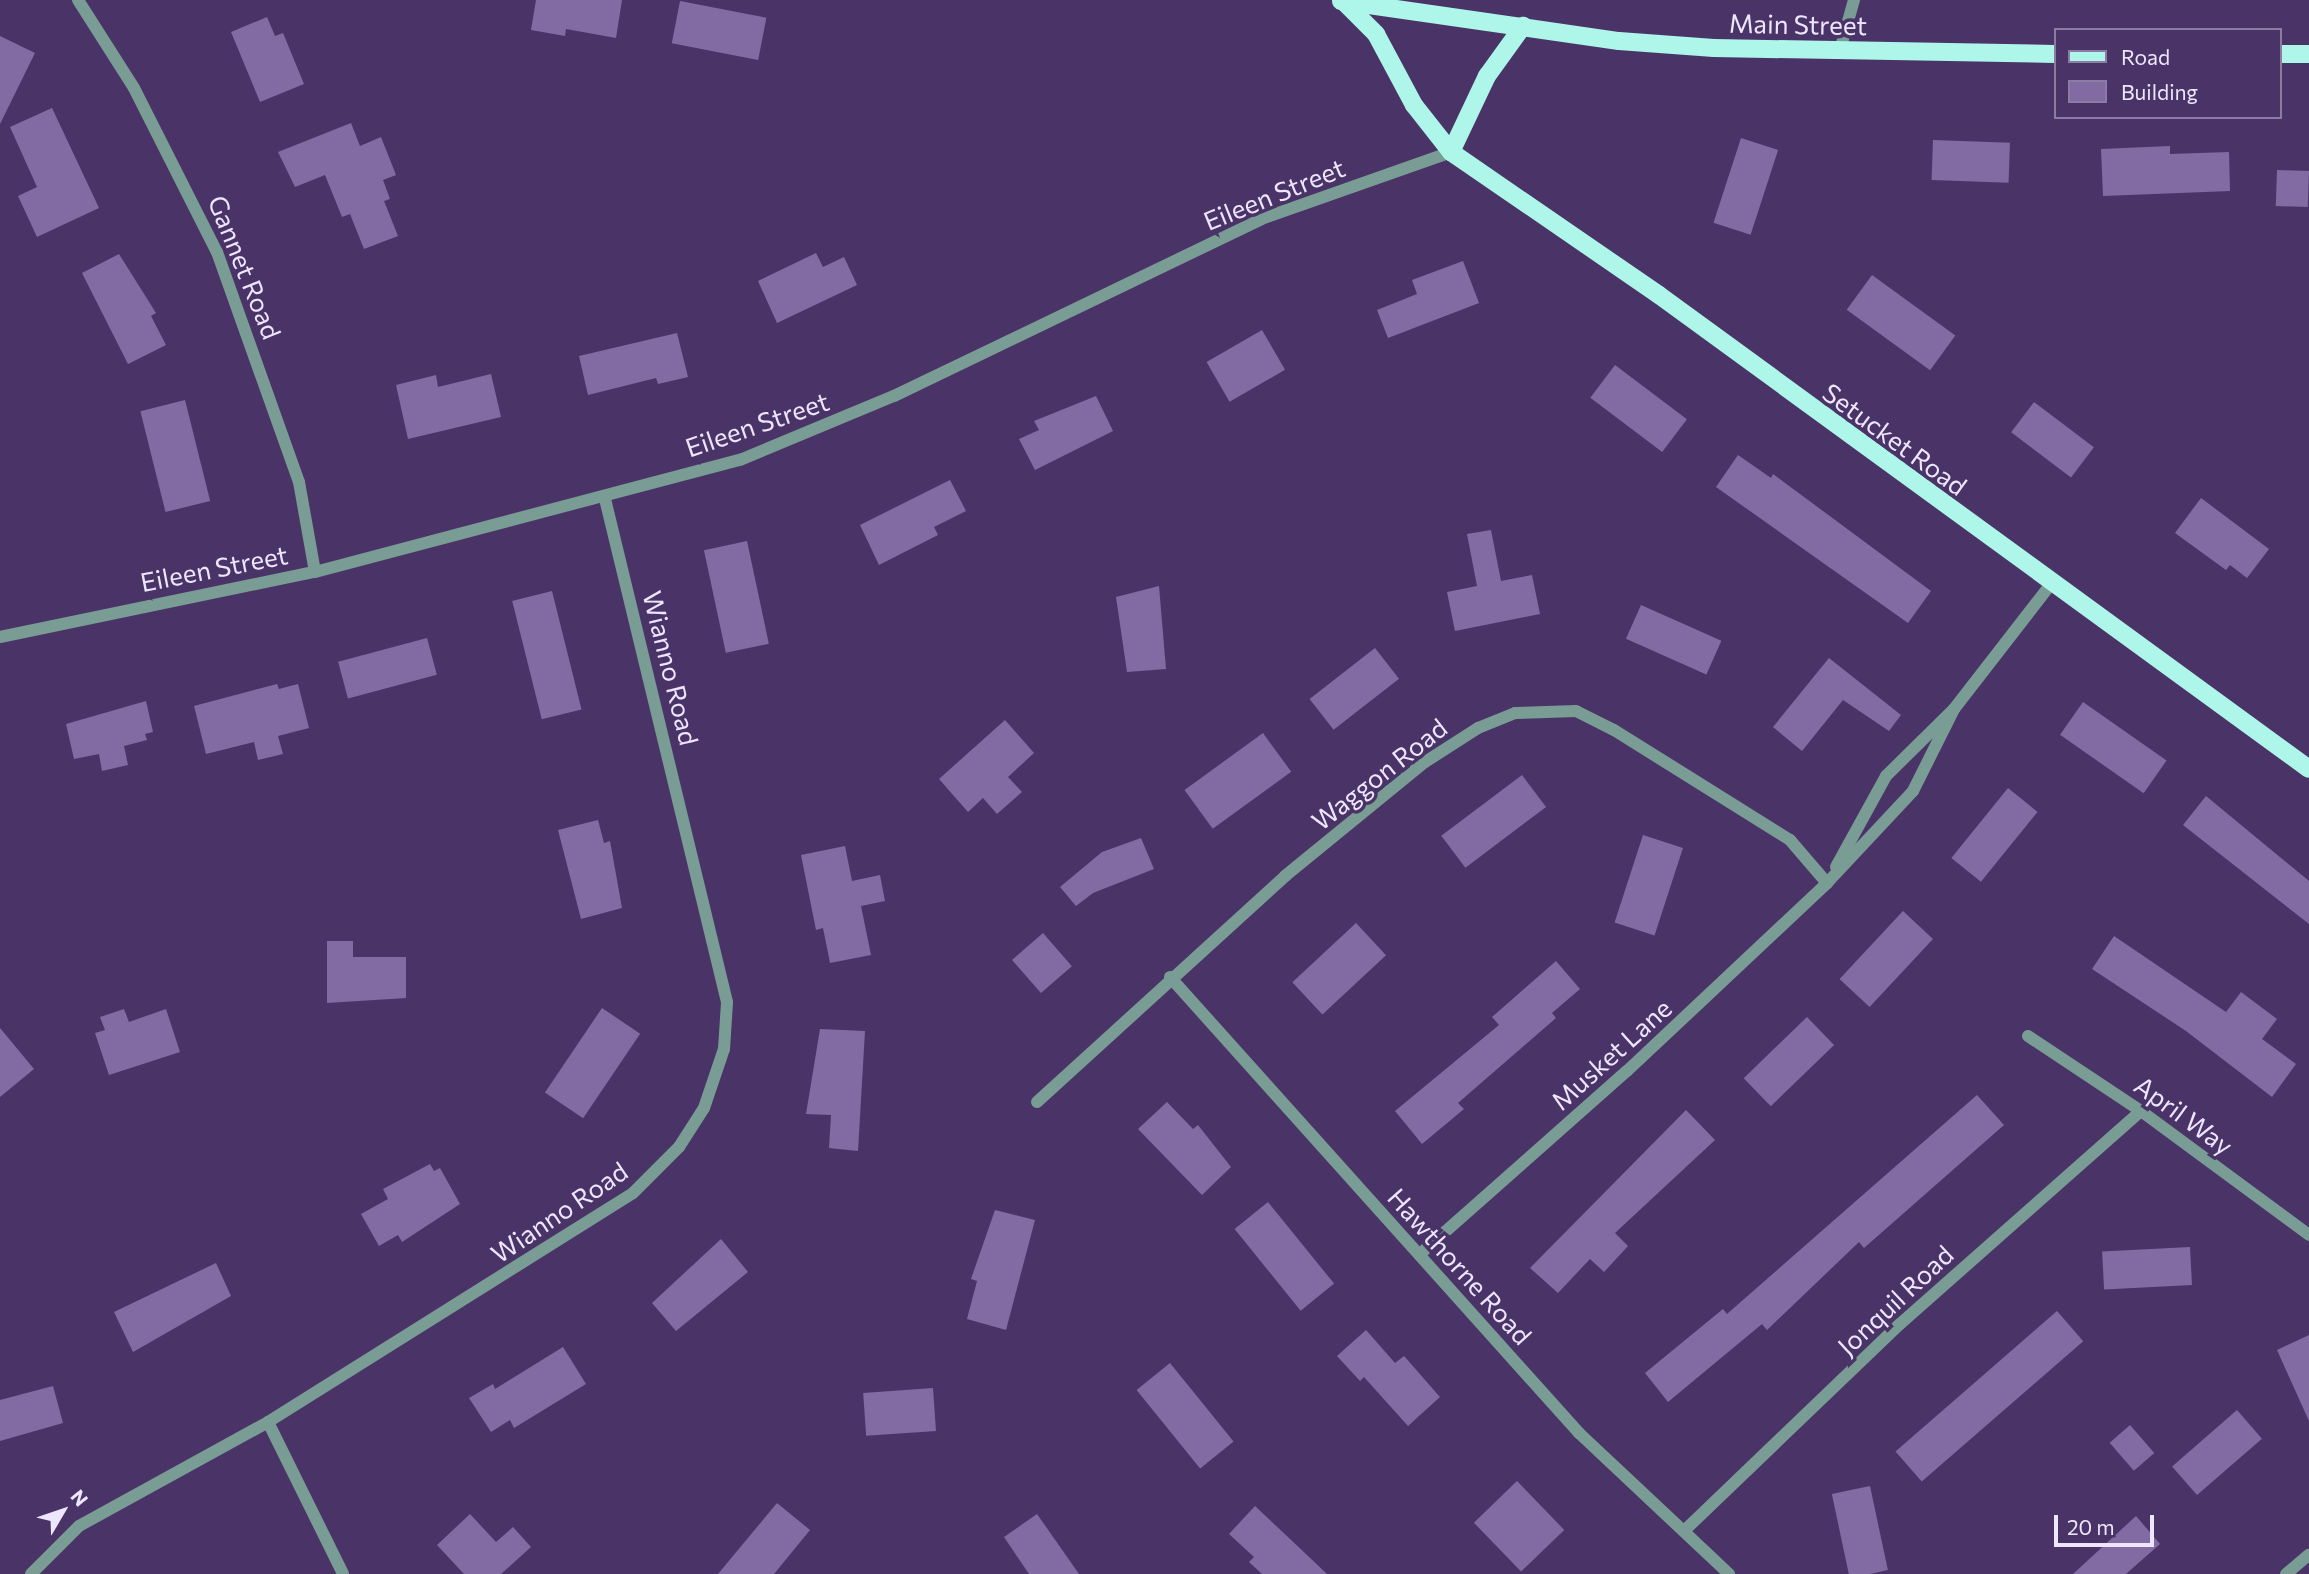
<!DOCTYPE html>
<html>
<head>
<meta charset="utf-8">
<style>
	body { margin:0 }
	#map { position:relative; width:2309px; height:1574px; overflow:hidden; background:#4a3467; font-family:Commissioner,sans-serif }
	div>[style] { position:absolute }
	[style*='--x'] { left:calc(var(--x)*1px); top:calc(var(--y)*1px); width:calc(var(--w)*1px); rotate:calc(var(--a)*1deg) }
	.building>* { inset:0; background:#826ba3; transform-origin:0 0 }
	.minor>* { height:12px; margin:-6px; padding:0 6px; transform-origin:6px; border-radius:6px; background:#799c95 }
	.major>* { height:18px; margin:-9px; padding:0 9px; transform-origin:9px; border-radius:9px; background:#adf6e9 }
	span { translate:-50% -50%; white-space:nowrap; text-align:center; line-height:1.15; -webkit-text-stroke:7px #4a3467; paint-order:stroke }
	.street-label { font-size:26px; color:#eee5fe }
	.legend { position:absolute; left:2054px; top:28px; width:228px; height:91px; box-sizing:border-box; background:#4a3467; border:2px solid #8c7ba3; margin:0; padding:9px 12px; list-style:none; font-size:21px; color:#eee5fe }
	.legend li { display:flex; align-items:center; gap:14px; height:35px }
	.legend b { width:35px; border:2px solid #8c7ba3 }
	.north { position:absolute; left:28px; top:1476px; width:70px; height:70px; -webkit-text-stroke:5px #4a3467; paint-order:stroke; rotate:51deg; font-size:19px; font-weight:700; line-height:28px; text-align:center; color:#eee5fe }
	.north::after { content:''; display:block; margin:auto; width:24px; height:32px; background:#eee5fe; clip-path:polygon(50% 0,100% 100%,50% 72%,0 100%) }
	.scale { position:absolute; left:2054px; top:1515px; width:100px; height:32px; box-sizing:border-box; border:4px solid #eee5fe; border-top:0; padding-left:9px; font-size:21px; line-height:24px; white-space:nowrap; color:#eee5fe; -webkit-text-stroke:5px #4a3467; paint-order:stroke }
</style>
</head>
<body>
<div id="map">
	<div class="building">
		<i style="clip-path:polygon(536px 0,622px 0,616px 38px,566px 29px,565px 36px,531px 30px)"></i>
		<i style="left:680px;top:1px;width:88px;height:43px;rotate:11deg"></i>
		<i style="clip-path:polygon(267px 17px,275px 36px,283px 33px,304px 84px,260px 102px,231px 32px)"></i>
		<i style="clip-path:polygon(0 36px,35px 53px,0 124px)"></i>
		<i style="clip-path:polygon(52px 108px,99px 208px,37px 237px,18px 196px,37px 187px,10px 127px)"></i>
		<i style="clip-path:polygon(351px 123px,360px 146px,381px 137px,396px 175px,383px 180px,390px 199px,384px 201px,398px 236px,364px 249px,350px 214px,342px 217px,325px 175px,295px 187px,278px 152px)"></i>
		<i style="left:1741px;top:138px;width:39px;height:89px;rotate:18deg"></i>
		<i style="left:1933px;top:140px;width:77px;height:40px;rotate:2deg"></i>
		<i style="clip-path:polygon(2170px 146px,2170px 154px,2229px 152px,2230px 191px,2103px 196px,2101px 149px)"></i>
		<i style="left:2277px;top:170px;width:32px;height:36px;rotate:2deg"></i>
		<i style="clip-path:polygon(816px 253px,823px 267px,844px 257px,857px 285px,777px 323px,758px 281px)"></i>
		<i style="clip-path:polygon(119px 254px,156px 313px,151px 316px,166px 345px,128px 364px,82px 273px)"></i>
		<i style="clip-path:polygon(1463px 261px,1479px 303px,1388px 338px,1377px 310px,1417px 294px,1412px 280px)"></i>
		<i style="left:1872px;top:275px;width:103px;height:43px;rotate:36deg"></i>
		<i style="left:1262px;top:330px;width:46px;height:64px;rotate:60deg"></i>
		<i style="clip-path:polygon(677px 333px,688px 377px,658px 384px,656px 378px,588px 395px,579px 356px)"></i>
		<i style="left:1615px;top:365px;width:90px;height:41px;rotate:37deg"></i>
		<i style="clip-path:polygon(491px 374px,501px 417px,408px 439px,396px 385px,436px 375px,438px 387px)"></i>
		<i style="clip-path:polygon(1096px 396px,1113px 431px,1035px 470px,1019px 439px,1039px 430px,1034px 421px)"></i>
		<i style="left:185px;top:400px;width:104px;height:46px;rotate:76deg"></i>
		<i style="left:2034px;top:402px;width:75px;height:38px;rotate:37deg"></i>
		<i style="clip-path:polygon(1738px 455px,1771px 478px,1773px 474px,1931px 591px,1908px 623px,1716px 487px)"></i>
		<i style="clip-path:polygon(950px 480px,966px 511px,934px 527px,938px 535px,879px 565px,860px 525px)"></i>
		<i style="clip-path:polygon(2201px 498px,2269px 549px,2247px 578px,2230px 565px,2226px 570px,2175px 533px)"></i>
		<i style="clip-path:polygon(1491px 530px,1501px 581px,1532px 575px,1540px 614px,1455px 631px,1447px 592px,1477px 586px,1467px 534px)"></i>
		<i style="left:747px;top:541px;width:105px;height:44px;rotate:78deg"></i>
		<i style="clip-path:polygon(1159px 586px,1166px 669px,1127px 672px,1116px 597px)"></i>
		<i style="left:552px;top:591px;width:122px;height:41px;rotate:76deg"></i>
		<i style="left:1641px;top:605px;width:88px;height:37px;rotate:24deg"></i>
		<i style="left:427px;top:638px;width:38px;height:92px;rotate:75deg"></i>
		<i style="left:1375px;top:648px;width:39px;height:83px;rotate:52deg"></i>
		<i style="clip-path:polygon(1829px 658px,1901px 715px,1889px 731px,1843px 700px,1802px 751px,1773px 727px)"></i>
		<i style="clip-path:polygon(277px 684px,279px 689px,298px 684px,309px 728px,278px 736px,283px 754px,258px 760px,254px 742px,206px 754px,194px 706px)"></i>
		<i style="clip-path:polygon(146px 701px,153px 732px,145px 734px,147px 740px,124px 746px,128px 765px,102px 771px,99px 754px,74px 759px,66px 724px)"></i>
		<i style="left:2083px;top:702px;width:102px;height:40px;rotate:35deg"></i>
		<i style="clip-path:polygon(1005px 720px,1034px 753px,1008px 777px,1022px 792px,997px 814px,983px 798px,968px 812px,939px 779px)"></i>
		<i style="left:1263px;top:733px;width:48px;height:97px;rotate:54deg"></i>
		<i style="left:1522px;top:775px;width:40px;height:101px;rotate:53deg"></i>
		<i style="left:2008px;top:788px;width:38px;height:90px;rotate:39deg"></i>
		<i style="clip-path:polygon(2206px 796px,2309px 881px,2309px 924px,2183px 825px)"></i>
		<i style="clip-path:polygon(598px 820px,604px 843px,610px 841px,622px 908px,581px 919px,558px 830px)"></i>
		<i style="left:1643px;top:835px;width:42px;height:92px;rotate:18deg"></i>
		<i style="clip-path:polygon(1141px 838px,1154px 869px,1093px 893px,1076px 906px,1060px 887px,1102px 852px)"></i>
		<i style="clip-path:polygon(845px 846px,852px 881px,880px 875px,885px 901px,861px 906px,871px 955px,830px 963px,823px 928px,816px 930px,801px 855px)"></i>
		<i style="left:1903px;top:911px;width:41px;height:93px;rotate:43deg"></i>
		<i style="left:1356px;top:923px;width:44px;height:87px;rotate:47deg"></i>
		<i style="left:1043px;top:933px;width:44px;height:41px;rotate:49deg"></i>
		<i style="clip-path:polygon(2114px 936px,2226px 1012px,2241px 992px,2277px 1019px,2262px 1039px,2296px 1064px,2272px 1097px,2186px 1031px,2092px 969px)"></i>
		<i style="clip-path:polygon(327px 941px,353px 941px,353px 957px,406px 957px,406px 998px,327px 1003px)"></i>
		<i style="clip-path:polygon(1556px 961px,1580px 989px,1552px 1013px,1556px 1018px,1458px 1103px,1464px 1109px,1422px 1144px,1395px 1111px,1499px 1025px,1492px 1017px)"></i>
		<i style="left:602px;top:1008px;width:46px;height:102px;rotate:34deg"></i>
		<i style="clip-path:polygon(124px 1009px,129px 1022px,166px 1009px,180px 1052px,109px 1075px,95px 1033px,105px 1030px,100px 1017px)"></i>
		<i style="left:1807px;top:1017px;width:39px;height:88px;rotate:46deg"></i>
		<i style="clip-path:polygon(0 1028px,34px 1069px,0 1097px)"></i>
		<i style="clip-path:polygon(820px 1029px,865px 1031px,858px 1151px,829px 1148px,831px 1115px,806px 1114px)"></i>
		<i style="clip-path:polygon(1977px 1095px,2004px 1125px,1864px 1248px,1859px 1242px,1767px 1330px,1762px 1324px,1668px 1402px,1645px 1373px,1723px 1309px,1727px 1314px)"></i>
		<i style="clip-path:polygon(1167px 1102px,1193px 1129px,1198px 1125px,1231px 1167px,1202px 1195px,1138px 1129px)"></i>
		<i style="clip-path:polygon(1686px 1110px,1715px 1140px,1615px 1233px,1628px 1246px,1604px 1272px,1590px 1259px,1558px 1293px,1530px 1268px)"></i>
		<i style="clip-path:polygon(430px 1164px,434px 1171px,440px 1168px,460px 1204px,402px 1242px,398px 1235px,379px 1246px,361px 1214px,388px 1199px,383px 1189px)"></i>
		<i style="left:1268px;top:1202px;width:105px;height:43px;rotate:51deg"></i>
		<i style="clip-path:polygon(995px 1210px,1035px 1220px,1006px 1330px,967px 1319px,977px 1281px,971px 1279px)"></i>
		<i style="clip-path:polygon(721px 1239px,748px 1272px,676px 1331px,652px 1303px)"></i>
		<i style="left:2190px;top:1247px;width:38px;height:88px;rotate:87deg"></i>
		<i style="clip-path:polygon(216px 1263px,231px 1296px,133px 1352px,114px 1312px)"></i>
		<i style="left:2057px;top:1311px;width:40px;height:214px;rotate:49deg"></i>
		<i style="clip-path:polygon(1366px 1330px,1395px 1363px,1404px 1356px,1440px 1397px,1408px 1426px,1364px 1377px,1360px 1381px,1337px 1356px)"></i>
		<i style="clip-path:polygon(2309px 1335px,2309px 1421px,2277px 1350px)"></i>
		<i style="clip-path:polygon(563px 1347px,586px 1384px,514px 1428px,510px 1420px,491px 1432px,469px 1398px,493px 1384px,495px 1389px)"></i>
		<i style="left:1170px;top:1363px;width:101px;height:43px;rotate:51deg"></i>
		<i style="clip-path:polygon(53px 1386px,63px 1423px,0 1441px,0 1400px)"></i>
		<i style="left:933px;top:1388px;width:43px;height:70px;rotate:86deg"></i>
		<i style="left:2237px;top:1410px;width:38px;height:86px;rotate:49deg"></i>
		<i style="left:2130px;top:1425px;width:37px;height:27px;rotate:49deg"></i>
		<i style="left:1517px;top:1481px;width:68px;height:60px;rotate:46deg"></i>
		<i style="left:1870px;top:1486px;width:86px;height:39px;rotate:78deg"></i>
		<i style="clip-path:polygon(777px 1503px,810px 1530px,774px 1574px,718px 1574px)"></i>
		<i style="clip-path:polygon(1255px 1506px,1307px 1555px,1327px 1574px,1262px 1574px,1249px 1562px,1254px 1557px,1229px 1534px)"></i>
		<i style="clip-path:polygon(470px 1514px,496px 1542px,513px 1527px,531px 1547px,501px 1574px,464px 1574px,437px 1545px)"></i>
		<i style="clip-path:polygon(1037px 1514px,1079px 1574px,1029px 1574px,1004px 1537px)"></i>
		<i style="clip-path:polygon(2136px 1516px,2160px 1544px,2126px 1574px,2073px 1574px)"></i>
	</div>
	<div class="minor">
		<i style="--x:78;--y:0;--w:104;--a:57.5"></i>
		<i style="--x:134;--y:88;--w:184;--a:63.2"></i>
		<i style="--x:217;--y:252;--w:244;--a:70.4"></i>
		<i style="--x:299;--y:482;--w:91;--a:79.9"></i>
		<i style="--x:1840;--y:50;--w:52;--a:-74.4"></i>
		<i style="--x:0;--y:637;--w:322;--a:-11.7"></i>
		<i style="--x:315;--y:572;--w:440;--a:-14.8"></i>
		<i style="--x:740;--y:460;--w:167;--a:-22.6"></i>
		<i style="--x:894;--y:396;--w:407;--a:-25.7"></i>
		<i style="--x:1261;--y:219;--w:201;--a:-19.4"></i>
		<i style="--x:1836;--y:867;--w:104;--a:-61.2"></i>
		<i style="--x:1886;--y:776;--w:95;--a:-44.6"></i>
		<i style="--x:1954;--y:709;--w:158;--a:-52.2"></i>
		<i style="--x:1170;--y:977;--w:613;--a:48.11"></i>
		<i style="--x:1579;--y:1433;--w:206;--a:43.2"></i>
		<i style="--x:2028;--y:1036;--w:136;--a:33.6"></i>
		<i style="--x:2141;--y:1111;--w:209;--a:36.4"></i>
		<i style="--x:1037;--y:1102;--w:336;--a:-42.3"></i>
		<i style="--x:1285;--y:876;--w:181;--a:-39.2"></i>
		<i style="--x:1425;--y:762;--w:63;--a:-32.7"></i>
		<i style="--x:1478;--y:728;--w:40;--a:-22"></i>
		<i style="--x:1515;--y:713;--w:61;--a:-1.9"></i>
		<i style="--x:1576;--y:711;--w:42;--a:26.6"></i>
		<i style="--x:1614;--y:730;--w:208;--a:32"></i>
		<i style="--x:1790;--y:840;--w:57;--a:49.3"></i>
		<i style="--x:1420;--y:1254;--w:276;--a:-41.5"></i>
		<i style="--x:1627;--y:1071;--w:274;--a:-43.2"></i>
		<i style="--x:1827;--y:883;--w:126;--a:-46.9"></i>
		<i style="--x:1913;--y:791;--w:92;--a:-63.4"></i>
		<i style="--x:268;--y:1422;--w:169;--a:63.7"></i>
		<i style="--x:1686;--y:1529;--w:296;--a:-43.8"></i>
		<i style="--x:1900;--y:1324;--w:322;--a:-41.5"></i>
		<i style="--x:31;--y:1574;--w:68;--a:-45"></i>
		<i style="--x:79;--y:1526;--w:216;--a:-28.8"></i>
		<i style="--x:268;--y:1422;--w:431;--a:-32.1"></i>
		<i style="--x:633;--y:1193;--w:65;--a:-45"></i>
		<i style="--x:679;--y:1147;--w:46;--a:-57.3"></i>
		<i style="--x:704;--y:1108;--w:62;--a:-71.3"></i>
		<i style="--x:724;--y:1049;--w:47;--a:-86.3"></i>
		<i style="--x:727;--y:1002;--w:518;--a:-103.63"></i>
		<i style="--x:2286;--y:1574;--w:30;--a:-40"></i>
	</div>
	<div class="major">
		<i style="--x:1341;--y:1;--w:281;--a:8.2"></i>
		<i style="--x:1619;--y:41;--w:95;--a:4.2"></i>
		<i style="--x:1714;--y:48;--w:341;--a:1"></i>
		<i style="--x:1343;--y:1;--w:47;--a:45"></i>
		<i style="--x:1376;--y:34;--w:81;--a:61.8"></i>
		<i style="--x:1414;--y:105;--w:60;--a:51.8"></i>
		<i style="--x:1451;--y:152;--w:252;--a:34.5"></i>
		<i style="--x:1659;--y:295;--w:804;--a:36.1"></i>
		<i style="--x:2279;--y:54;--w:30;--a:0"></i>
		<i style="--x:1451;--y:152;--w:84;--a:-64.7"></i>
		<i style="--x:1487;--y:76;--w:62;--a:-54.2"></i>
	</div>
	<div class="street-label">
		<span style="left:1798px;top:24px;rotate:1deg">Main Street</span>
		<span style="left:1274px;top:194px;rotate:-22deg">Eileen Street</span>
		<span style="left:245px;top:267px;rotate:68deg">Gannet Road</span>
		<span style="left:757px;top:424px;rotate:-19deg">Eileen Street</span>
		<span style="left:1895px;top:439px;rotate:36deg">Setucket Road</span>
		<span style="left:214px;top:568px;rotate:-11deg">Eileen Street</span>
		<span style="left:671px;top:668px;rotate:76deg">Wianno Road</span>
		<span style="left:1379px;top:774px;rotate:-38deg">Waggon Road</span>
		<span style="left:1611px;top:1054px;rotate:-42deg">Musket Lane</span>
		<span style="left:2184px;top:1115px;rotate:36deg">April Way</span>
		<span style="left:559px;top:1212px;rotate:-34deg">Wianno Road</span>
		<span style="left:1460px;top:1266px;rotate:48deg">Hawthorne Road</span>
		<span style="left:1895px;top:1300px;rotate:-43deg">Jonquil Road</span>
	</div>
	<ul class="legend">
	<li><b style="height:9px;background:#adf6e9"></b>Road</li>
	<li><b style="height:19px;background:#826ba3"></b>Building</li>
	</ul>
	<div class="north">N</div>
	<div class="scale">20 m</div>
</div>
</body>
</html>
